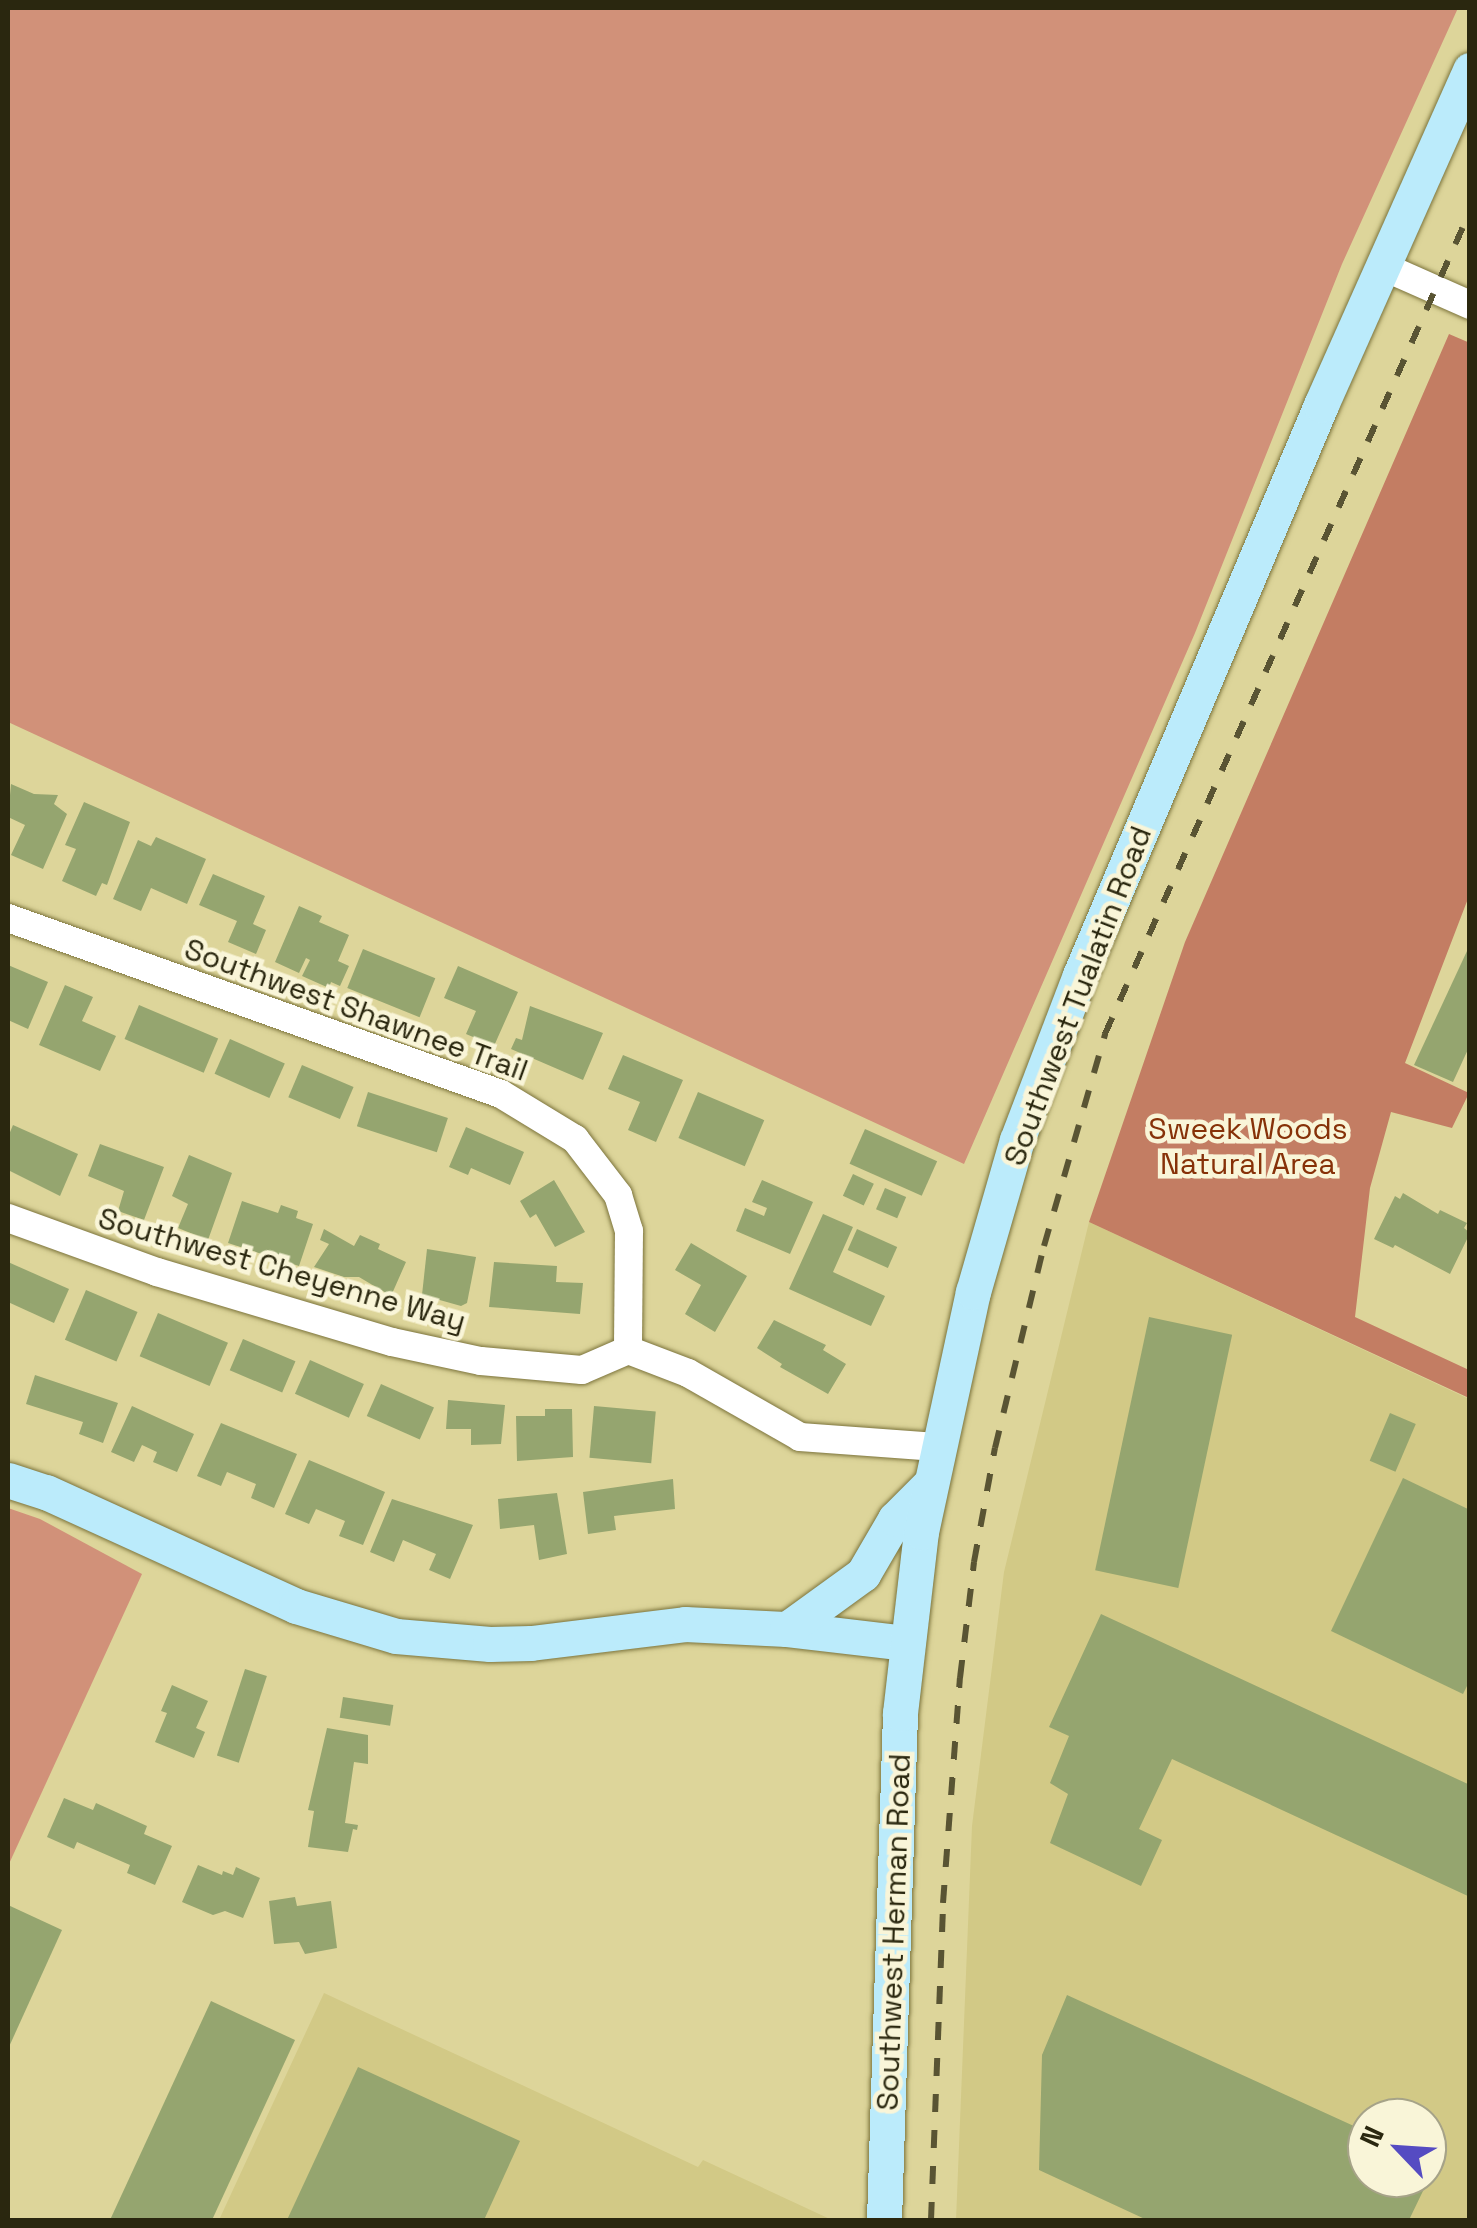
<!DOCTYPE html>
<html>
<head>
<meta charset="utf-8">
<style>
	body { margin:0 }
	#map { position:relative; width:1477px; height:2228px; overflow:hidden; background:#ddd59a; font-family:"Space Grotesk",sans-serif }
	div>[style] { position:absolute }
	[style*='--x'] { left:calc(var(--x)*1px); top:calc(var(--y)*1px); width:calc(var(--w)*1px); rotate:calc(var(--a)*1deg) }
	.built>* { inset:0; background:#d2c986 }
	.green>* { inset:0; background:#d19179 }
	.forest>* { inset:0; background:#c37d63 }
	.building>* { inset:0; background:#95a56f; transform-origin:0 0 }
	.roads { filter:drop-shadow(0 0 2px #7c743c) drop-shadow(0 0 2px #7c743c) }
	.minor>* { height:28px; margin:-14px; padding:0 14px; transform-origin:14px; border-radius:14px; background:#fff }
	.major>* { height:35px; margin:-17.5px; padding:0 17.5px; transform-origin:17.5px; border-radius:17.5px; background:#bbebfb }
	.rail>* { height:6px; margin-top:-3px; transform-origin:0; background:repeating-linear-gradient(90deg,#595433 0 18px,transparent 0 36px) }
	span { translate:-50% -50%; white-space:nowrap; text-align:center; line-height:1.15; -webkit-text-stroke:9px #f9f5d8; paint-order:stroke }
	.street-label { font-size:30px; color:#2a270f }
	.park-label { font-size:30px; color:#863108 }
	.frame { position:absolute; inset:0; border:10px solid #2a270f; pointer-events:none }
	.north { position:absolute; left:1347px; top:2098px; width:100px; height:100px; box-sizing:border-box; background:#f9f5d8; border:2px solid #a6a388; border-radius:50%; rotate:295deg; font-size:28px; font-weight:700; line-height:40px; text-align:center; color:#2a270f }
	.north::after { content:''; display:block; margin:auto; width:35px; height:45px; background:#554bc2; clip-path:polygon(50% 0,100% 100%,50% 72%,0 100%) }
</style>
</head>
<body>
<div id="map">
	<div class="built">
		<i style="clip-path:polygon(evenodd,1089px 1222px,1469px 1399px,1469px 2220px,956px 2220px,972px 1826px,1004px 1572px,1089px 1222px,1367px 2118px,1427px 2118px,1427px 2178px,1367px 2178px,1367px 2118px)"></i>
		<i style="clip-path:polygon(324px 1993px,698px 2167px,703px 2160px,832px 2220px,219px 2220px)"></i>
	</div>
	<div class="green">
		<i style="clip-path:polygon(8px 8px,1458px 8px,1342px 264px,1195px 633px,964px 1164px,8px 722px)"></i>
		<i style="clip-path:polygon(8px 1508px,40px 1519px,142px 1574px,8px 1866px)"></i>
	</div>
	<div class="forest">
		<i style="clip-path:polygon(1449px 334px,1470px 343px,1469px 896px,1405px 1063px,1469px 1093px,1452px 1128px,1391px 1112px,1370px 1188px,1355px 1317px,1469px 1370px,1469px 1398px,1089px 1222px,1185px 942px)"></i>
	</div>
	<div class="building">
		<i style="clip-path:polygon(11px 784px,34px 794px,58px 795px,54px 804px,67px 814px,43px 869px,11px 855px,25px 825px,8px 817px)"></i>
		<i style="clip-path:polygon(84px 802px,130px 822px,107px 885px,102px 883px,96px 896px,62px 881px,76px 849px,65px 845px)"></i>
		<i style="clip-path:polygon(156px 837px,206px 859px,187px 904px,151px 888px,141px 911px,113px 899px,138px 840px,151px 846px)"></i>
		<i style="clip-path:polygon(213px 874px,265px 896px,253px 924px,266px 930px,256px 954px,228px 942px,237px 921px,199px 905px)"></i>
		<i style="clip-path:polygon(299px 906px,322px 916px,319px 922px,349px 935px,338px 961px,349px 966px,340px 986px,331px 982px,329px 988px,302px 976px,310px 960px,306px 958px,299px 973px,275px 962px)"></i>
		<i style="left:363px;top:949px;width:78px;height:42px;rotate:22deg"></i>
		<i style="clip-path:polygon(1467px 951px,1470px 1045px,1453px 1082px,1414px 1065px)"></i>
		<i style="clip-path:polygon(8px 965px,48px 982px,28px 1029px,8px 1020px)"></i>
		<i style="clip-path:polygon(458px 966px,518px 992px,494px 1046px,466px 1034px,476px 1011px,444px 998px)"></i>
		<i style="clip-path:polygon(65px 985px,93px 997px,82px 1021px,116px 1036px,100px 1071px,39px 1045px)"></i>
		<i style="left:139px;top:1005px;width:86px;height:37px;rotate:23deg"></i>
		<i style="clip-path:polygon(530px 1006px,603px 1033px,583px 1080px,511px 1049px,516px 1038px,522px 1040px)"></i>
		<i style="left:230px;top:1039px;width:60px;height:38px;rotate:24deg"></i>
		<i style="clip-path:polygon(623px 1055px,683px 1080px,656px 1142px,628px 1130px,640px 1102px,608px 1089px)"></i>
		<i style="left:302px;top:1065px;width:56px;height:35px;rotate:23deg"></i>
		<i style="left:368px;top:1092px;width:84px;height:36px;rotate:18deg"></i>
		<i style="left:698px;top:1092px;width:72px;height:50px;rotate:23deg"></i>
		<i style="clip-path:polygon(13px 1125px,78px 1154px,60px 1196px,8px 1170px,8px 1137px)"></i>
		<i style="clip-path:polygon(466px 1127px,524px 1152px,510px 1185px,471px 1168px,468px 1175px,449px 1167px)"></i>
		<i style="left:865px;top:1129px;width:79px;height:38px;rotate:24deg"></i>
		<i style="clip-path:polygon(100px 1144px,164px 1167px,144px 1220px,118px 1211px,124px 1191px,88px 1176px)"></i>
		<i style="clip-path:polygon(189px 1155px,232px 1173px,208px 1240px,178px 1228px,188px 1204px,172px 1196px)"></i>
		<i style="left:853px;top:1174px;width:23px;height:24px;rotate:25deg"></i>
		<i style="clip-path:polygon(554px 1180px,585px 1232px,555px 1247px,536px 1214px,530px 1218px,520px 1201px)"></i>
		<i style="clip-path:polygon(762px 1180px,813px 1202px,790px 1254px,736px 1231px,745px 1208px,764px 1216px,767px 1208px,752px 1202px)"></i>
		<i style="left:885px;top:1188px;width:23px;height:23px;rotate:23deg"></i>
		<i style="clip-path:polygon(1403px 1193px,1438px 1214px,1440px 1210px,1467px 1223px,1464px 1228px,1470px 1233px,1450px 1274px,1395px 1245px,1393px 1248px,1374px 1239px,1395px 1196px,1400px 1199px)"></i>
		<i style="clip-path:polygon(242px 1201px,278px 1213px,281px 1205px,298px 1211px,296px 1218px,313px 1224px,299px 1266px,228px 1243px)"></i>
		<i style="clip-path:polygon(823px 1214px,853px 1227px,833px 1272px,885px 1296px,871px 1326px,789px 1289px)"></i>
		<i style="clip-path:polygon(324px 1229px,354px 1246px,360px 1235px,380px 1244px,378px 1249px,406px 1262px,391px 1296px,359px 1277px,344px 1277px,314px 1267px,329px 1244px,320px 1240px)"></i>
		<i style="left:857px;top:1229px;width:44px;height:23px;rotate:24deg"></i>
		<i style="clip-path:polygon(691px 1243px,747px 1276px,715px 1332px,685px 1314px,701px 1285px,675px 1270px)"></i>
		<i style="clip-path:polygon(427px 1249px,476px 1257px,467px 1303px,461px 1306px,422px 1295px)"></i>
		<i style="clip-path:polygon(8px 1262px,69px 1289px,54px 1323px,8px 1302px)"></i>
		<i style="clip-path:polygon(494px 1262px,557px 1266px,556px 1282px,583px 1283px,580px 1314px,489px 1307px)"></i>
		<i style="left:86px;top:1290px;width:56px;height:54px;rotate:23deg"></i>
		<i style="left:158px;top:1313px;width:76px;height:47px;rotate:23deg"></i>
		<i style="left:1149px;top:1317px;width:85px;height:259px;rotate:12deg"></i>
		<i style="clip-path:polygon(774px 1320px,826px 1345px,823px 1350px,846px 1364px,828px 1394px,780px 1367px,782px 1364px,757px 1348px)"></i>
		<i style="left:243px;top:1339px;width:57px;height:34px;rotate:23deg"></i>
		<i style="left:310px;top:1360px;width:59px;height:37px;rotate:24deg"></i>
		<i style="clip-path:polygon(35px 1375px,118px 1403px,103px 1443px,79px 1434px,83px 1422px,26px 1404px)"></i>
		<i style="left:381px;top:1384px;width:58px;height:35px;rotate:24deg"></i>
		<i style="clip-path:polygon(448px 1400px,505px 1405px,501px 1444px,471px 1445px,471px 1429px,446px 1429px)"></i>
		<i style="clip-path:polygon(132px 1406px,194px 1434px,177px 1472px,153px 1462px,157px 1452px,142px 1445px,134px 1462px,111px 1452px)"></i>
		<i style="left:594px;top:1406px;width:62px;height:52px;rotate:5deg"></i>
		<i style="clip-path:polygon(545px 1409px,572px 1409px,573px 1457px,517px 1461px,516px 1416px,545px 1416px)"></i>
		<i style="left:1390px;top:1413px;width:28px;height:52px;rotate:23deg"></i>
		<i style="clip-path:polygon(221px 1423px,297px 1454px,274px 1508px,251px 1498px,256px 1484px,227px 1472px,221px 1486px,197px 1476px)"></i>
		<i style="clip-path:polygon(309px 1460px,385px 1492px,363px 1545px,339px 1536px,345px 1521px,316px 1509px,309px 1524px,285px 1514px)"></i>
		<i style="clip-path:polygon(1403px 1478px,1470px 1510px,1470px 1680px,1463px 1694px,1331px 1631px)"></i>
		<i style="clip-path:polygon(673px 1479px,675px 1509px,614px 1516px,616px 1530px,588px 1534px,583px 1492px)"></i>
		<i style="clip-path:polygon(557px 1493px,567px 1554px,539px 1560px,534px 1525px,500px 1529px,498px 1499px)"></i>
		<i style="clip-path:polygon(392px 1499px,473px 1525px,450px 1579px,429px 1570px,436px 1554px,403px 1540px,394px 1562px,370px 1552px)"></i>
		<i style="clip-path:polygon(1101px 1614px,1470px 1785px,1470px 1897px,1172px 1759px,1139px 1829px,1162px 1840px,1141px 1886px,1050px 1843px,1068px 1794px,1050px 1783px,1069px 1736px,1049px 1727px)"></i>
		<i style="left:245px;top:1669px;width:23px;height:91px;rotate:18deg"></i>
		<i style="clip-path:polygon(172px 1685px,208px 1701px,196px 1728px,205px 1732px,194px 1758px,155px 1742px,167px 1713px,161px 1711px)"></i>
		<i style="left:343px;top:1697px;width:51px;height:21px;rotate:9deg"></i>
		<i style="clip-path:polygon(327px 1728px,368px 1735px,368px 1764px,354px 1762px,345px 1823px,358px 1825px,357px 1830px,353px 1829px,348px 1852px,308px 1847px,314px 1811px,308px 1810px)"></i>
		<i style="clip-path:polygon(64px 1798px,93px 1810px,96px 1803px,147px 1826px,144px 1834px,172px 1846px,155px 1885px,127px 1873px,130px 1865px,77px 1842px,74px 1849px,47px 1837px)"></i>
		<i style="clip-path:polygon(198px 1865px,222px 1875px,223px 1871px,233px 1875px,236px 1867px,260px 1878px,243px 1918px,225px 1911px,213px 1915px,182px 1902px)"></i>
		<i style="clip-path:polygon(295px 1897px,297px 1906px,331px 1901px,337px 1948px,305px 1954px,299px 1942px,274px 1944px,269px 1901px)"></i>
		<i style="clip-path:polygon(8px 1905px,62px 1930px,8px 2049px)"></i>
		<i style="clip-path:polygon(1067px 1995px,1367px 2132px,1367px 2178px,1427px 2178px,1427px 2160px,1436px 2164px,1409px 2220px,1147px 2220px,1039px 2170px,1042px 2055px)"></i>
		<i style="clip-path:polygon(211px 2001px,295px 2040px,212px 2220px,110px 2220px)"></i>
		<i style="clip-path:polygon(358px 2067px,520px 2141px,484px 2220px,287px 2220px)"></i>
	</div>
	<div class="roads">
		<div class="minor">
			<i style="--x:1382;--y:266;--w:96;--a:23.9"></i>
			<i style="--x:8;--y:918;--w:523;--a:19.65"></i>
			<i style="--x:501;--y:1094;--w:87;--a:31.3"></i>
			<i style="--x:575;--y:1139;--w:71;--a:52.5"></i>
			<i style="--x:618;--y:1195;--w:38;--a:73"></i>
			<i style="--x:629;--y:1231;--w:119;--a:90.5"></i>
			<i style="--x:8;--y:1218;--w:158;--a:19.9"></i>
			<i style="--x:157;--y:1272;--w:245;--a:16.6"></i>
			<i style="--x:392;--y:1342;--w:91;--a:12.1"></i>
			<i style="--x:481;--y:1361;--w:101;--a:5.1"></i>
			<i style="--x:582;--y:1370;--w:50;--a:-23.5"></i>
			<i style="--x:628;--y:1350;--w:64;--a:21"></i>
			<i style="--x:688;--y:1373;--w:129;--a:29.7"></i>
			<i style="--x:800;--y:1437;--w:137;--a:4.2"></i>
		</div>
		<div class="major">
			<i style="--x:8;--y:1480;--w:40;--a:18"></i>
			<i style="--x:46;--y:1492;--w:275;--a:24.5"></i>
			<i style="--x:296;--y:1606;--w:104;--a:16.7"></i>
			<i style="--x:396;--y:1636;--w:94;--a:4.9"></i>
			<i style="--x:490;--y:1644;--w:41;--a:-1.4"></i>
			<i style="--x:531;--y:1643;--w:155;--a:-7"></i>
			<i style="--x:685;--y:1624;--w:102;--a:2.8"></i>
			<i style="--x:787;--y:1629;--w:121;--a:6.7"></i>
			<i style="--x:787;--y:1629;--w:94;--a:-35.9"></i>
			<i style="--x:863;--y:1574;--w:64;--a:-59.8"></i>
			<i style="--x:895;--y:1519;--w:49;--a:-45"></i>
			<i style="--x:884;--y:2220;--w:507;--a:-88.19"></i>
			<i style="--x:900;--y:1713;--w:182;--a:-83.4"></i>
			<i style="--x:921;--y:1532;--w:246;--a:-77.8"></i>
			<i style="--x:973;--y:1292;--w:158;--a:-73.9"></i>
			<i style="--x:1017;--y:1140;--w:177;--a:-69.1"></i>
			<i style="--x:1080;--y:975;--w:619;--a:-67.08"></i>
			<i style="--x:1321;--y:405;--w:367;--a:-66"></i>
		</div>
	</div>
	<div class="rail">
		<i style="--x:931;--y:2220;--w:317;--a:-87.8"></i>
		<i style="--x:943;--y:1903;--w:226;--a:-85.7"></i>
		<i style="--x:960;--y:1678;--w:117;--a:-83.1"></i>
		<i style="--x:974;--y:1562;--w:116;--a:-79.6"></i>
		<i style="--x:995;--y:1448;--w:208;--a:-76.4"></i>
		<i style="--x:1044;--y:1246;--w:221;--a:-73.9"></i>
		<i style="--x:1105;--y:1034;--w:900;--a:-66.08"></i>
	</div>
	<div class="street-label">
		<span style="left:1078px;top:996px;rotate:-69deg">Southwest Tualatin Road</span>
		<span style="left:356px;top:1010px;rotate:20deg">Southwest Shawnee Trail</span>
		<span style="left:282px;top:1270px;rotate:16deg">Southwest Cheyenne Way</span>
		<span style="left:894px;top:1932px;rotate:-88deg">Southwest Herman Road</span>
	</div>
	<div class="park-label">
		<span style="left:1248px;top:1146px">Sweek Woods<br>Natural Area</span>
	</div>
	<div class="frame"></div>
	<div class="north">N</div>
</div>
</body>
</html>
